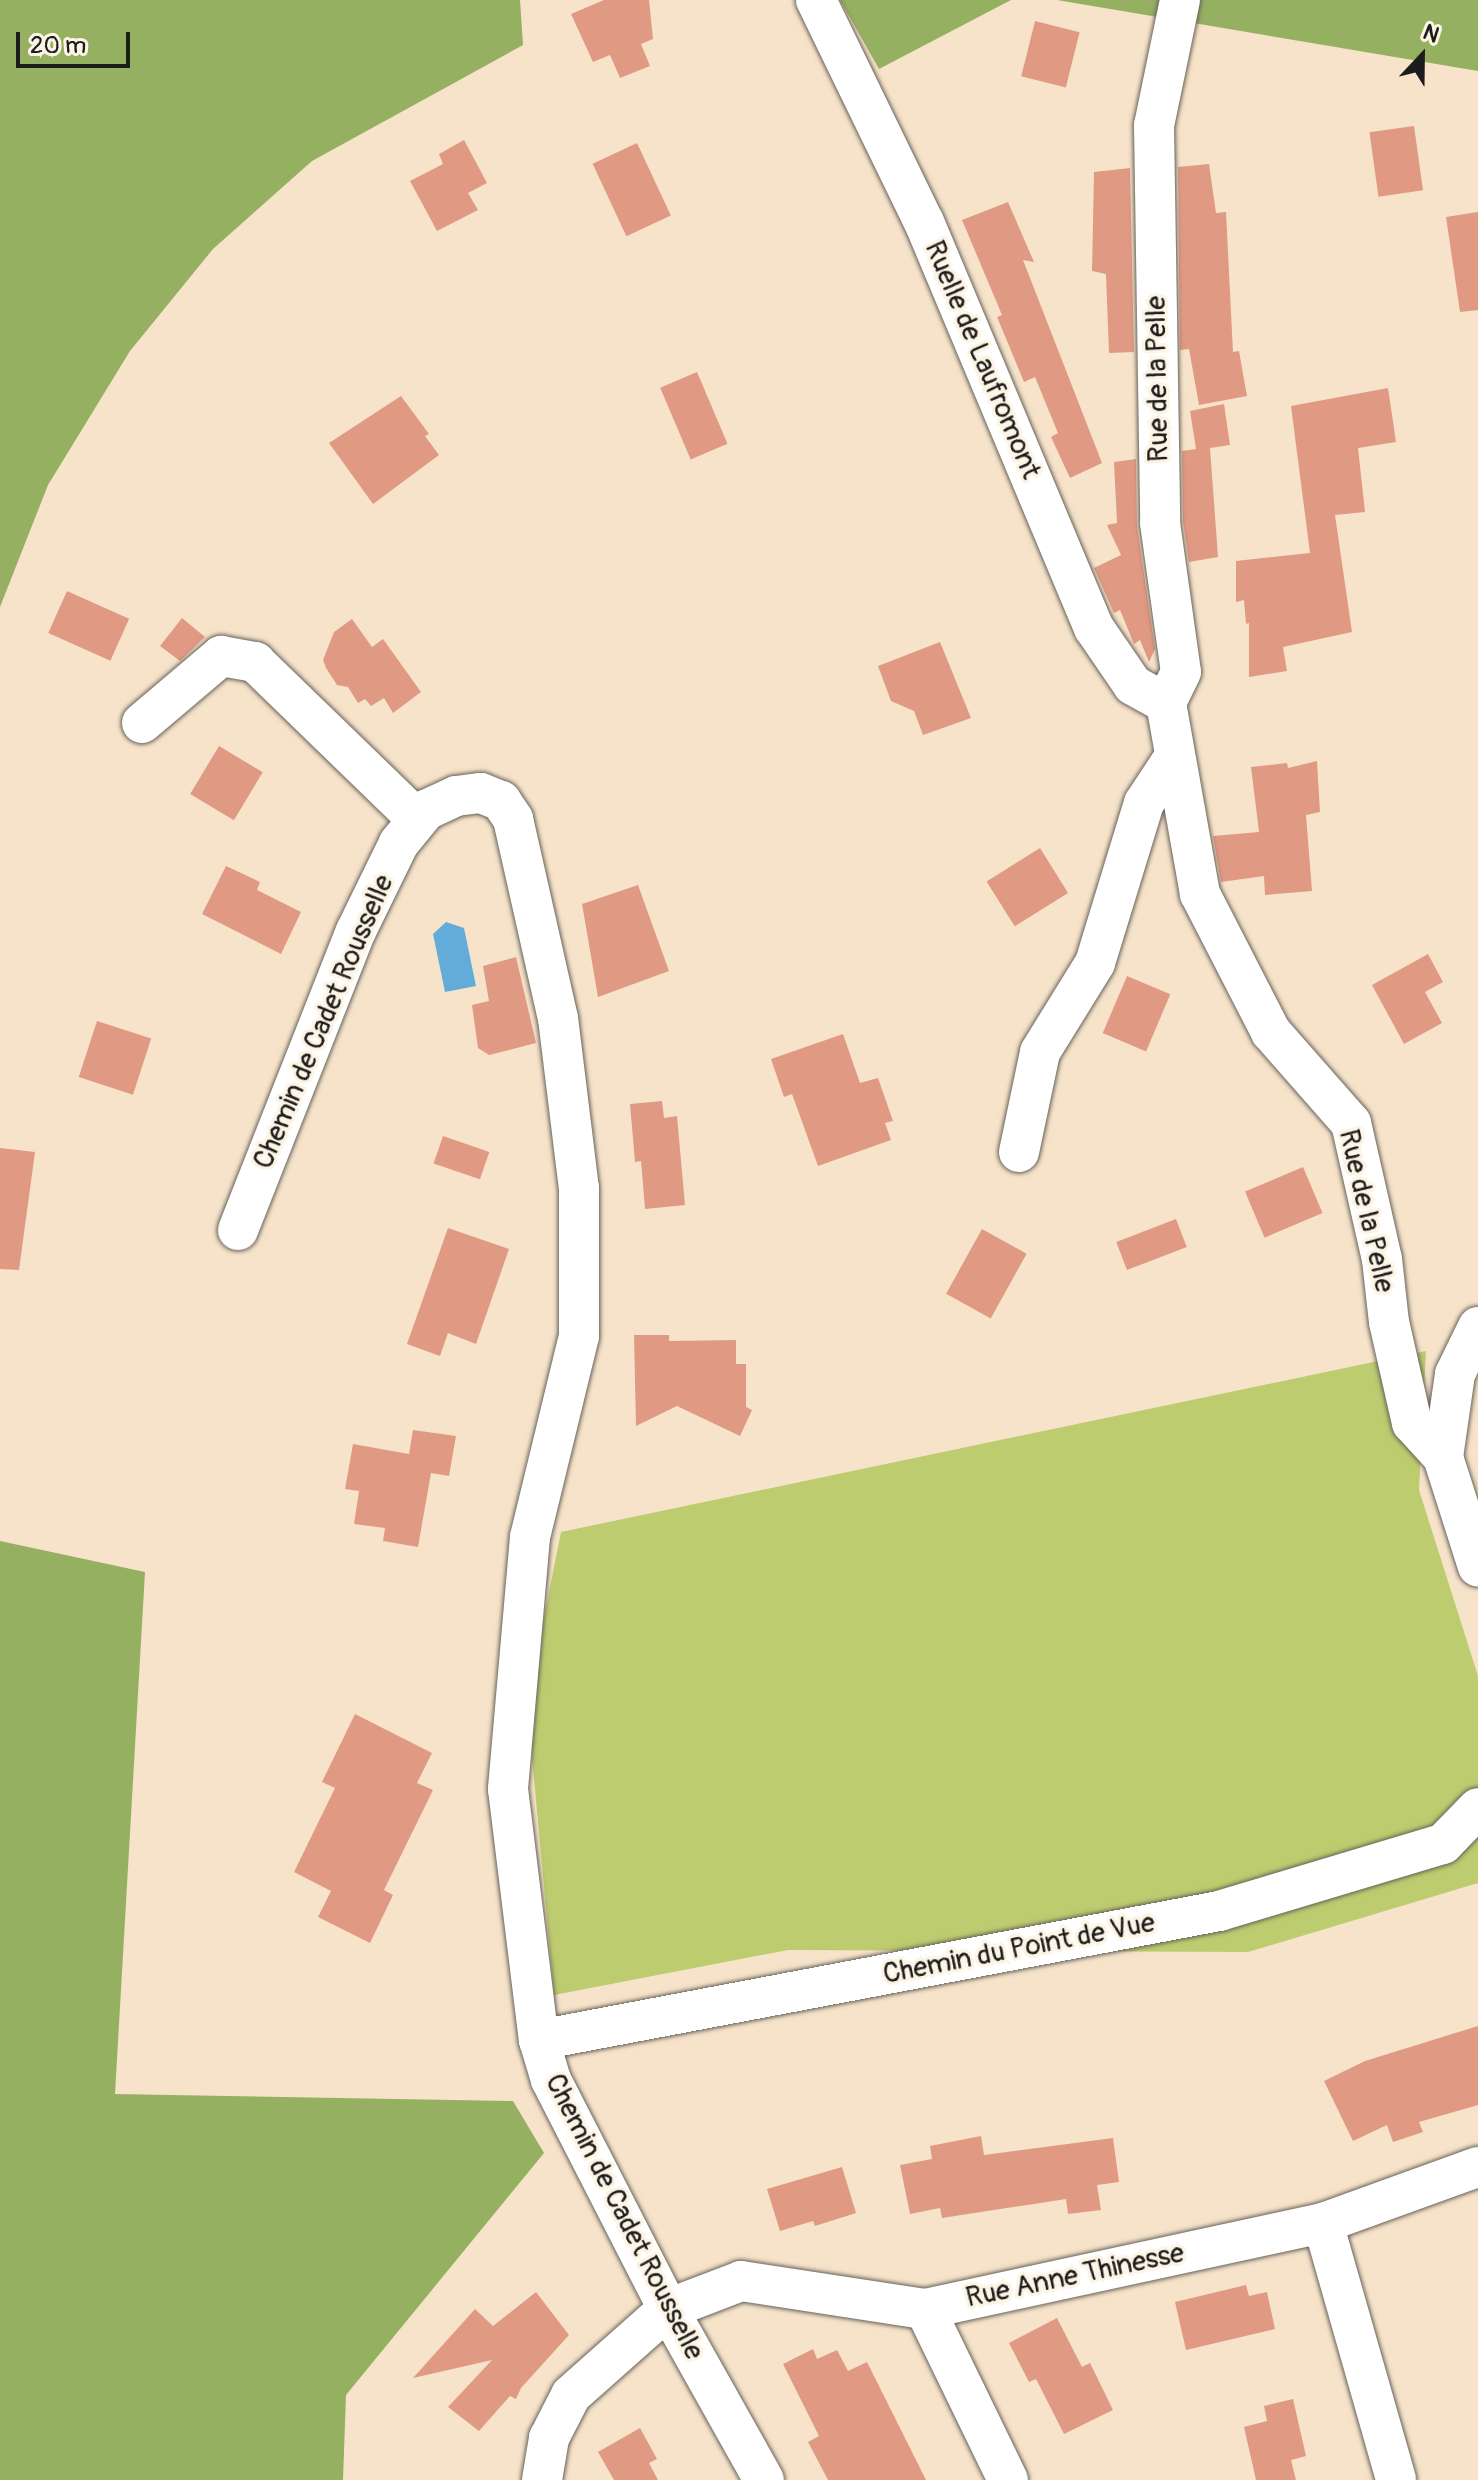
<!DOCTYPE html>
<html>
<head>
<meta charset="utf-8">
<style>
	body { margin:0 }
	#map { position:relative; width:1478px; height:2480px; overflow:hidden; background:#f6e3ca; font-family:Pangolin,sans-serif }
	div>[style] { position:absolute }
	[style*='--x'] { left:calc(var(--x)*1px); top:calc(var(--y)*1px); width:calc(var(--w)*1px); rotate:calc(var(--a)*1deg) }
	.green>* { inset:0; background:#bdcc6f }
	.forest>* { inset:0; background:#96b062 }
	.water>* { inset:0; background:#63acda }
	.building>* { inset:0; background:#e09a84; transform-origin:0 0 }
	.roads { filter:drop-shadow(0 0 2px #686259) drop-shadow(0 0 2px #686259) }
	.minor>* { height:40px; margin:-20px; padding:0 20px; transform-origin:20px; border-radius:20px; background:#fff }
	span { translate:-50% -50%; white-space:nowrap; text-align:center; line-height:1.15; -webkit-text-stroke:7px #fcf5e5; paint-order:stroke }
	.street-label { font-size:28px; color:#1c1c1c }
	.north { position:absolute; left:1382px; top:16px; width:80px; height:80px; -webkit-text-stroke:6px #fcf5e5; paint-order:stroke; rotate:22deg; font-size:22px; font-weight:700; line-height:32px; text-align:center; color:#1c1c1c }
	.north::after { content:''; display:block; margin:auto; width:28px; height:36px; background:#1c1c1c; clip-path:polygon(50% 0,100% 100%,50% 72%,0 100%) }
	.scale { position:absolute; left:16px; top:32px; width:114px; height:36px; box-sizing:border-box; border:4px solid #1c1c1c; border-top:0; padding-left:10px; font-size:24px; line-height:28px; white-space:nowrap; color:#1c1c1c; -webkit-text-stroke:6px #fcf5e5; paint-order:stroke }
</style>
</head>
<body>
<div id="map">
	<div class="green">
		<i style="clip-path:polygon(1426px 1351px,1419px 1490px,1478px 1676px,1478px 1883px,1248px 1952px,788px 1950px,554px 1995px,527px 1703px,561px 1532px)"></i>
	</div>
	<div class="forest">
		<i style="clip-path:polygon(0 0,520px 0,523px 45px,312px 161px,213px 249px,130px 351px,48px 485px,0 607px)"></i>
		<i style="clip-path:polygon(840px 0,1011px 0,879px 69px)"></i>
		<i style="clip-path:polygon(1057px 0,1478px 0,1478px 71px)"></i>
		<i style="clip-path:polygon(0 1541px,145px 1572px,115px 2094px,513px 2101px,544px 2153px,346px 2395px,343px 2480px,0 2480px)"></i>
	</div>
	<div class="water">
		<i style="clip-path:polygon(446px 922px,464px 928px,476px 986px,445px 992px,433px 934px)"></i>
	</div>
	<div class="building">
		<i style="clip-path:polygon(604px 0,649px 0,653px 39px,641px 44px,650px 66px,620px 78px,610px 55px,593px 62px,571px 14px)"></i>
		<i style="left:1035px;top:21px;width:46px;height:57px;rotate:14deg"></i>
		<i style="left:1414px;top:126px;width:65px;height:45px;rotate:82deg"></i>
		<i style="clip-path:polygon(464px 140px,487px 183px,468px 193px,478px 210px,437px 231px,410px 181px,443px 164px,439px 154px)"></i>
		<i style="left:637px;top:143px;width:80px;height:49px;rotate:65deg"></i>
		<i style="clip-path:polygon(1209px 164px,1216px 213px,1226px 212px,1233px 352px,1239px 351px,1247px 396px,1199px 405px,1189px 349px,1180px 350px,1178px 167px)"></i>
		<i style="clip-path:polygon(1130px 168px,1134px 352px,1109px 353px,1106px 274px,1092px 271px,1094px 172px)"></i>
		<i style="clip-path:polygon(1008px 202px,1034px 262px,1023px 260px,1102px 463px,1070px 478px,1051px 437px,1058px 433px,1035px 377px,1024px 382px,997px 317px,1002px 315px,962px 220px)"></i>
		<i style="clip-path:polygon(1478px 212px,1478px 310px,1460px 312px,1446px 217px)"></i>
		<i style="left:697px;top:372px;width:78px;height:40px;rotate:67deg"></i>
		<i style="clip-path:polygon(1388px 388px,1396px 442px,1358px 448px,1365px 512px,1335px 515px,1352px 632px,1283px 647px,1287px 671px,1249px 677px,1249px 623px,1246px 624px,1244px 600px,1236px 602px,1236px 561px,1310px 553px,1291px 406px)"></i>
		<i style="clip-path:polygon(401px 396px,429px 434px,425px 436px,439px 455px,373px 504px,329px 443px)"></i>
		<i style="clip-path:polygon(1224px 404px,1230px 445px,1210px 448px,1218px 557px,1189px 562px,1183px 521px,1182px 451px,1196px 449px,1190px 411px)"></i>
		<i style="clip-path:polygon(1136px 459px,1137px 526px,1155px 649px,1149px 662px,1140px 640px,1134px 644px,1120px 610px,1114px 613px,1094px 568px,1121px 555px,1107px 525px,1117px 523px,1114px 462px)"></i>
		<i style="left:67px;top:591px;width:68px;height:46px;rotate:24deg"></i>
		<i style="clip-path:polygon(182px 618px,205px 637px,180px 661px,160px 646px)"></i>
		<i style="clip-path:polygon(352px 619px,372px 647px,383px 639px,421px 692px,393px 713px,384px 698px,371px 706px,365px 699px,358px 703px,348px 687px,337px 685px,326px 668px,323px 660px,334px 632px)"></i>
		<i style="clip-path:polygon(940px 642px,971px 718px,923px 735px,914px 711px,891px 701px,878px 666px)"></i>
		<i style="left:219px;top:746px;width:51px;height:56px;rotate:31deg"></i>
		<i style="clip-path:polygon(1317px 761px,1320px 812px,1306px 815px,1312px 891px,1265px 895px,1264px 876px,1221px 882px,1213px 836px,1259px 832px,1251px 767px,1287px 763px,1288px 768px)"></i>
		<i style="left:1040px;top:848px;width:53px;height:63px;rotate:58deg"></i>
		<i style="clip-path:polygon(226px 866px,260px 882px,257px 890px,301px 912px,281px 954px,202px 914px)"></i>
		<i style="clip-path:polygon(638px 885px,669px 971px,598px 997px,582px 904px)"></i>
		<i style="clip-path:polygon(1428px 954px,1443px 982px,1425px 992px,1442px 1023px,1404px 1044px,1372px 985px)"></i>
		<i style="clip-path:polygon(516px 957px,536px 1043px,489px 1055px,478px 1048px,472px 1005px,489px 1001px,483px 966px)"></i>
		<i style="left:1127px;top:976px;width:47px;height:62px;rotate:23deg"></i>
		<i style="left:97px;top:1021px;width:57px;height:59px;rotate:18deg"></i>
		<i style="clip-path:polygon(843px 1034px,860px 1083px,878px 1078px,893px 1121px,885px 1123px,891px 1140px,818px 1166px,792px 1094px,784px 1097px,771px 1059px)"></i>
		<i style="clip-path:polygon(662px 1101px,664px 1118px,677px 1116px,685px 1205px,645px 1209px,641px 1161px,635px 1162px,630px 1104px)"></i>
		<i style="left:443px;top:1136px;width:49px;height:29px;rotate:19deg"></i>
		<i style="clip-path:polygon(0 1148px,35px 1152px,19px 1270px,0 1269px)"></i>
		<i style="left:1303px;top:1167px;width:50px;height:63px;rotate:67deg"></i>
		<i style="left:1176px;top:1219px;width:30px;height:64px;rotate:69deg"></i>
		<i style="clip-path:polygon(448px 1228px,509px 1249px,476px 1344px,448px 1333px,440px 1356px,407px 1344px)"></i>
		<i style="left:982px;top:1229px;width:51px;height:74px;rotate:29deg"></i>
		<i style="clip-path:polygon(634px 1335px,669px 1335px,669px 1341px,736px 1340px,736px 1364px,746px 1364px,746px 1407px,752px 1410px,740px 1436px,677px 1406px,636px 1426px)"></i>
		<i style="clip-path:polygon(413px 1430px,456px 1436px,449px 1476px,431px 1473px,418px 1547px,383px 1541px,385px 1528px,354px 1524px,359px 1491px,345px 1489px,353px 1444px,409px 1454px)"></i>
		<i style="clip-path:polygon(355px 1714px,432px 1753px,417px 1783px,433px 1790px,384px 1890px,393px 1895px,370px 1943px,318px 1917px,331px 1891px,294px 1872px,335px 1788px,322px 1782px)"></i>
		<i style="clip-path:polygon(1478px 2026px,1478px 2105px,1419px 2122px,1423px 2132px,1393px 2142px,1387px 2125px,1353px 2141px,1324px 2081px,1365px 2061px)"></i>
		<i style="clip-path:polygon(981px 2136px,984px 2155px,1113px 2138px,1119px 2182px,1097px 2185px,1101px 2210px,1068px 2214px,1066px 2199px,942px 2218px,940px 2208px,910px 2214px,900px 2165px,932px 2159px,930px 2146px)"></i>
		<i style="clip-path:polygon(842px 2167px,856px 2213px,815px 2226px,813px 2221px,780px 2231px,767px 2189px)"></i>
		<i style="clip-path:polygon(1246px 2285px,1249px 2296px,1267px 2292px,1275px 2329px,1186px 2350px,1175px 2302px)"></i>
		<i style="clip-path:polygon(536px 2292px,569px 2335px,521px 2388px,516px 2399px,510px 2396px,479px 2431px,448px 2407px,492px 2360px,413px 2378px,475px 2309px,493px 2326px)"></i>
		<i style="clip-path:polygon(1057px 2318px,1082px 2367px,1090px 2363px,1113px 2410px,1064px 2434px,1036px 2379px,1029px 2382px,1009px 2343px)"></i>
		<i style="clip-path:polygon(813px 2349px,817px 2359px,837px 2350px,848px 2371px,867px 2362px,926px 2480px,828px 2480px,808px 2442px,819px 2436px,783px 2364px)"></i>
		<i style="clip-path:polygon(1293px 2399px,1306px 2456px,1291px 2460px,1296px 2480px,1256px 2480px,1244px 2427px,1267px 2421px,1264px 2406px)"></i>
		<i style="clip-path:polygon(640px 2428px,657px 2459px,649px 2463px,658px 2480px,614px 2480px,598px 2452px)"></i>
	</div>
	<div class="roads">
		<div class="minor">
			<i style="--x:816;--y:0;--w:247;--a:64.1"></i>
			<i style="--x:924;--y:222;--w:440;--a:67.3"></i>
			<i style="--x:1094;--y:628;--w:69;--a:55.6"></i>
			<i style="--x:1133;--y:685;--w:38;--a:29"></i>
			<i style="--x:1180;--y:0;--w:128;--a:101.7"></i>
			<i style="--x:1154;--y:125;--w:398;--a:89.1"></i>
			<i style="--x:1160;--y:523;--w:150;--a:82"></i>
			<i style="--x:1181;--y:672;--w:34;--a:116"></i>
			<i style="--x:1166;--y:703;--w:194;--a:79.9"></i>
			<i style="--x:1200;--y:894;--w:155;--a:62.8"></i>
			<i style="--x:1271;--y:1032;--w:121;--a:48.7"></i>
			<i style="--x:1351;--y:1123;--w:139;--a:77.2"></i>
			<i style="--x:1382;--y:1259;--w:63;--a:83.7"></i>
			<i style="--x:1389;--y:1322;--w:104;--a:77.2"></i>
			<i style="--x:1412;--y:1423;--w:46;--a:47.6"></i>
			<i style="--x:142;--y:723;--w:104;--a:-40.3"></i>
			<i style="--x:221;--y:656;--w:35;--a:10"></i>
			<i style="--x:255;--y:662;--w:226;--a:44.1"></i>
			<i style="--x:1019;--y:1152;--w:102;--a:-78.1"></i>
			<i style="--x:1040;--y:1052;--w:105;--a:-58.3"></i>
			<i style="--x:1095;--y:963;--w:167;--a:-73"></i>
			<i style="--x:1144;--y:803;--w:56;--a:-56.6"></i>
			<i style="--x:238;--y:1230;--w:321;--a:-68.5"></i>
			<i style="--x:356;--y:931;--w:98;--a:-64"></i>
			<i style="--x:399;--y:843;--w:43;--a:-50.7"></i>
			<i style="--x:426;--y:810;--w:33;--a:-25"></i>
			<i style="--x:456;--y:796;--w:25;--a:-7"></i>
			<i style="--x:481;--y:793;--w:22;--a:22"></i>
			<i style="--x:501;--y:801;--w:22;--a:56"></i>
			<i style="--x:513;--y:819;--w:204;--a:77.3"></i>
			<i style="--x:558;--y:1018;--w:171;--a:83"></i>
			<i style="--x:579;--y:1188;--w:148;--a:90"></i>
			<i style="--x:579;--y:1336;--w:207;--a:103.7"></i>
			<i style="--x:530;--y:1537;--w:253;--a:95"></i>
			<i style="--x:508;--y:1789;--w:253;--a:83"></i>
			<i style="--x:539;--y:2040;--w:42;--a:73.3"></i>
			<i style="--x:551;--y:2080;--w:257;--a:62.9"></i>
			<i style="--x:668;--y:2309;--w:196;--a:60.7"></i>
			<i style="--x:1478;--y:1327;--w:52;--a:116.1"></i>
			<i style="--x:1455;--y:1374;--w:84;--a:98.2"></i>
			<i style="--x:1443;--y:1457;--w:115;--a:72.3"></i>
			<i style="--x:539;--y:2040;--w:692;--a:-10.74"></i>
			<i style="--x:1219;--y:1911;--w:234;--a:-16.7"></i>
			<i style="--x:1443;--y:1844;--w:50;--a:-45.8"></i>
			<i style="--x:1323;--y:2223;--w:267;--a:74.1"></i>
			<i style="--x:925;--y:2309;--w:190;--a:64.1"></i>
			<i style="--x:542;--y:2480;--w:43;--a:-80.5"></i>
			<i style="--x:549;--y:2438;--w:48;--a:-62.9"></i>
			<i style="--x:571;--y:2395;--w:130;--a:-41.6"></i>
			<i style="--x:668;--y:2309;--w:78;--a:-21"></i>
			<i style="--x:741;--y:2281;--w:186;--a:8.7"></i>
			<i style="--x:925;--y:2309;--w:407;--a:-12.2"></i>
			<i style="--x:1323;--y:2223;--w:165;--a:-19.9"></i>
		</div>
	</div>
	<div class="street-label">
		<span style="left:982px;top:360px;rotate:67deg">Ruelle de Laufromont</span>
		<span style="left:1158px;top:379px;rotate:-91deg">Rue de la Pelle</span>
		<span style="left:324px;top:1022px;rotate:-67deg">Chemin de Cadet Rousselle</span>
		<span style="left:1366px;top:1211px;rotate:77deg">Rue de la Pelle</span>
		<span style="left:1019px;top:1949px;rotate:-11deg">Chemin du Point de Vue</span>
		<span style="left:624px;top:2217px;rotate:63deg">Chemin de Cadet Rousselle</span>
		<span style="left:1075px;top:2276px;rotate:-12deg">Rue Anne Thinesse</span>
	</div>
	<div class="north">N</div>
	<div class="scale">20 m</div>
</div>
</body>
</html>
